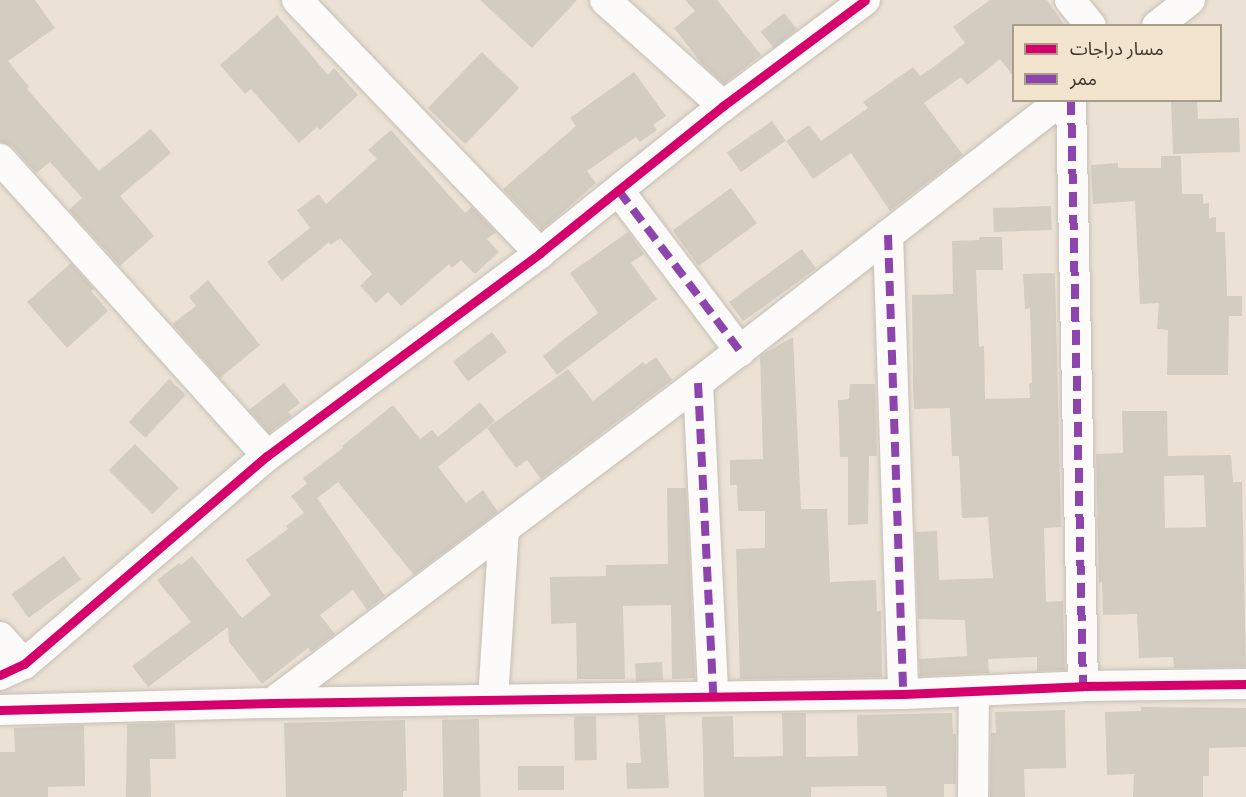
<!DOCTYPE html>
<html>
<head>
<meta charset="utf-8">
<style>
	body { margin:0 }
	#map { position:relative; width:1246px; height:797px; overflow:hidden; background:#ebe2d5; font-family:"Public Sans","Noto Sans Arabic",sans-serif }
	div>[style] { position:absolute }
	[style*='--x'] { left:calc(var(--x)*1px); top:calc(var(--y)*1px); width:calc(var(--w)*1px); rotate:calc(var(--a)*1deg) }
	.building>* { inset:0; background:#d3ccc1; transform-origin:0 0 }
	.roads { filter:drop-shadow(0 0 2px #c6bfb5) drop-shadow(0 0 2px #c6bfb5) }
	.minor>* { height:30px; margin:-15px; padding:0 15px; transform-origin:15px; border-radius:15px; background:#fcfbf9 }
	.quiet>* { height:8px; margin-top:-4px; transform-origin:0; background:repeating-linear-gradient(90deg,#8e44ad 0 15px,transparent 0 23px) }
	.cycleway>* { height:9px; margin:-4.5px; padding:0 4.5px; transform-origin:4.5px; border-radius:4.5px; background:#d6006c }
	span { translate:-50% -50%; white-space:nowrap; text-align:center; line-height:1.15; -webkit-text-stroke:6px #f3e4cd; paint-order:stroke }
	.legend { position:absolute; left:1012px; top:24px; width:210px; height:78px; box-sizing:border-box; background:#f3e4cd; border:2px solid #a89d8b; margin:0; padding:8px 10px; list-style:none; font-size:18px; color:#383229 }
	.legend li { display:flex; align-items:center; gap:12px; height:30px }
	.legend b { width:30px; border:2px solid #a89d8b }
</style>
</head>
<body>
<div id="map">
	<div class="building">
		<i style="clip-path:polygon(0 0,35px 0,55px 28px,8px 61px,29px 87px,27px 89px,99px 171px,151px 129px,171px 153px,120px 196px,154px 236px,120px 266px,69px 210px,82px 198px,50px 162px,36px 173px,13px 147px,0 142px)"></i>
		<i style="clip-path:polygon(480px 0,577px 0,532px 48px)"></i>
		<i style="clip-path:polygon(685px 0,717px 0,761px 55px,724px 84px,702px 64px,674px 28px,695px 11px)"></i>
		<i style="clip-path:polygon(990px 0,1047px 0,1065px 26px,1014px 26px,1014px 77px,1000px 59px,967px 85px,961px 77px,924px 103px,963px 155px,890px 211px,851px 153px,813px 179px,786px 141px,809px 125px,821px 141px,868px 108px,863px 102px,913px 67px,920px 76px,932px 68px,965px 43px,953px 27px)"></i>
		<i style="left:784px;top:13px;width:21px;height:30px;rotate:51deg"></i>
		<i style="clip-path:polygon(277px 15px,328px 75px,334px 68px,358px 95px,320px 130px,317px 127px,299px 143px,251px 89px,245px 94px,220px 65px)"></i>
		<i style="left:482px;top:52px;width:52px;height:78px;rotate:44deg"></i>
		<i style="clip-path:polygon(634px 72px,666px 116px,653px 125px,657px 130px,640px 142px,636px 137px,587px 171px,596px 183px,542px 230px,503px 189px,576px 126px,570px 118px)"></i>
		<i style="clip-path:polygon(1171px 100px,1197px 100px,1198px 119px,1239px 118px,1240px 152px,1173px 154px)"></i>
		<i style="left:772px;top:121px;width:24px;height:55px;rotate:55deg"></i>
		<i style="clip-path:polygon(391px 130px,465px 213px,472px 207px,496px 232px,487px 239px,499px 252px,475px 274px,461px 260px,452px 268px,449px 264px,401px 306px,388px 292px,376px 303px,360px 286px,372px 274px,340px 238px,331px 245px,329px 242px,282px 281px,267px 262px,310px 228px,297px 210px,319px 194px,326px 204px,377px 159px,368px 150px)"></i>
		<i style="clip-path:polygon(1161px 156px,1181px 156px,1182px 194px,1203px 194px,1203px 204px,1209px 203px,1209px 218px,1216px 217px,1216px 232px,1225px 232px,1227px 296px,1242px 296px,1242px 316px,1229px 316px,1228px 375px,1167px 375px,1168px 330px,1157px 329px,1159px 303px,1140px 304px,1135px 201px,1093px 204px,1091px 165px,1118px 163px,1118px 168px,1161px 168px)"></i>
		<i style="left:731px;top:188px;width:44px;height:72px;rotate:54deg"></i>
		<i style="left:1051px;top:206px;width:24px;height:58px;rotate:88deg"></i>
		<i style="clip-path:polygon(628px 232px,644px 254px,631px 263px,657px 299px,557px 375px,543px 356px,598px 313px,570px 273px)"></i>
		<i style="clip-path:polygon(979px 237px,1002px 237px,1003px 270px,976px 270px,979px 347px,984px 346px,985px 399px,1030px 398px,1029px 384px,1032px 383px,1030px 308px,1025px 309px,1023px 274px,1055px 273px,1061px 527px,1044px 528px,1046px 602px,1063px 601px,1065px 670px,1037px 671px,1037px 657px,988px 659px,989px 673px,920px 676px,919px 659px,967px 656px,965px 620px,918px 619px,915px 532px,937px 531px,939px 580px,993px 578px,988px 517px,962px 518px,959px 456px,952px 456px,950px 408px,914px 409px,913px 383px,912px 295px,953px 294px,952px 241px,979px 240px)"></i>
		<i style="left:802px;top:249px;width:24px;height:90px;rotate:54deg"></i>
		<i style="clip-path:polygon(71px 263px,94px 289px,91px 291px,108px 311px,67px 348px,27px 302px)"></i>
		<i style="clip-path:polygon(208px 280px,260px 345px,220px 378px,172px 324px,196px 306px,189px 297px)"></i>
		<i style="left:492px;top:332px;width:25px;height:49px;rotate:53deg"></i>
		<i style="clip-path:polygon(793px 337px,801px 509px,827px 509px,830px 582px,876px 580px,877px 611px,881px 611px,882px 677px,740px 679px,736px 549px,765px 548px,765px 511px,738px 511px,737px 485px,730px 485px,730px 460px,763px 459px,760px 356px)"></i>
		<i style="clip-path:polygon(656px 357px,672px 380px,541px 479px,527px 460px,516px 468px,487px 428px,568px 369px,593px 401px,643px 362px,645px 365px)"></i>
		<i style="left:169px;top:379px;width:23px;height:59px;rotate:43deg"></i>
		<i style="clip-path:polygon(284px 383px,300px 403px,288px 412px,292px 416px,269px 433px,249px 410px)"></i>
		<i style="clip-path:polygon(850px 384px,875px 384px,877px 456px,869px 456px,868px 524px,848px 525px,848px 457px,840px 457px,838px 400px,849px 399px)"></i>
		<i style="clip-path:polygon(480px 402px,495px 421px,438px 467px,466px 503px,483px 490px,498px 512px,414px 575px,338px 482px,317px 498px,385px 596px,367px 610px,353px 590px,320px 615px,335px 634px,311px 652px,308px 648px,262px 684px,229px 642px,228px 627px,148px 687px,132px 666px,191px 622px,157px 580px,179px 563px,181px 565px,192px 556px,242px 618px,271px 595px,246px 560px,288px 529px,286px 526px,304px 513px,291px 496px,307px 484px,303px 478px,343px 448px,342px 446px,393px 405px,420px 439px,432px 430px,438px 437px)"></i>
		<i style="clip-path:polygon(evenodd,1122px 411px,1167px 411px,1168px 456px,1231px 455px,1233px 482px,1242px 482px,1246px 667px,1174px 668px,1173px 657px,1139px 658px,1137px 614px,1103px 615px,1102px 582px,1099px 582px,1096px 454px,1123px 453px,1122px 411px,1204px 475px,1206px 527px,1165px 528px,1164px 476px,1204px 475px)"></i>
		<i style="left:135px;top:444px;width:62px;height:37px;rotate:45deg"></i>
		<i style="clip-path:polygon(667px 488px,686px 488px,695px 678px,672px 679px,671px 605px,623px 606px,625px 679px,577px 679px,576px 623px,551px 624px,550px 577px,606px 576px,606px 565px,668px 564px)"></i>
		<i style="left:64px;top:556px;width:29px;height:65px;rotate:54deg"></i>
		<i style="left:662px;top:662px;width:18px;height:27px;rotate:87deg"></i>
		<i style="clip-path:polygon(1141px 707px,1246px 708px,1246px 747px,1209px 748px,1209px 776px,1203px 776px,1203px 797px,1133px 797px,1134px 774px,1107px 775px,1105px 712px,1141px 711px)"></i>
		<i style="clip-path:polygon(1065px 710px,1066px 768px,1024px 769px,1025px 797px,990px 797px,991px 733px,996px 733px,995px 712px)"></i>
		<i style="clip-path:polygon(782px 713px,806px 713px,806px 757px,858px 756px,857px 715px,952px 713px,953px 734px,956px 734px,956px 784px,944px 784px,944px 797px,887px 797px,886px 786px,866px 786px,811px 787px,811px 797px,704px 797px,702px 717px,733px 716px,734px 757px,783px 756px)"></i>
		<i style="clip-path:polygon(638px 715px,665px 715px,669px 788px,627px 789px,626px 763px,641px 763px)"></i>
		<i style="left:596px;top:716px;width:44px;height:22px;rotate:89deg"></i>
		<i style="left:479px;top:719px;width:78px;height:37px;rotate:89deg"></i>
		<i style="clip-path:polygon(405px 720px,407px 791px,403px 791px,403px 797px,286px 797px,284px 723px)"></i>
		<i style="clip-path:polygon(175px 723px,176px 759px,150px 759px,151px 797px,126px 797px,127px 724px)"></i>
		<i style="clip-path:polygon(84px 725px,85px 786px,48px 787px,48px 797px,0 797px,0 752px,15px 752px,14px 728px)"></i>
		<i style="left:518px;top:766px;width:46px;height:24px"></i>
	</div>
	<div class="roads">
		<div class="minor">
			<i style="--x:297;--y:0;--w:351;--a:46.2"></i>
			<i style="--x:605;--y:0;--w:159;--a:41.9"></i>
			<i style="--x:1070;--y:0;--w:33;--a:51"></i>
			<i style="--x:1157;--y:26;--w:42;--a:-38.2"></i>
			<i style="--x:1071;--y:100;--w:586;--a:88.83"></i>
			<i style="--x:0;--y:159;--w:399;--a:48"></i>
			<i style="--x:619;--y:191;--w:201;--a:52.9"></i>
			<i style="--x:888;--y:235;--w:459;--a:88.1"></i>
			<i style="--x:698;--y:383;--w:312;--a:87.2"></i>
			<i style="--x:0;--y:637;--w:36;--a:48"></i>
			<i style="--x:0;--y:675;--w:26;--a:-25"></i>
			<i style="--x:24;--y:664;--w:320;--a:-40.6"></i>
			<i style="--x:267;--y:456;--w:340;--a:-36.6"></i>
			<i style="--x:540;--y:253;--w:235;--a:-38.8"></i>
			<i style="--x:723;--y:106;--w:177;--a:-36.7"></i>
			<i style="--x:493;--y:699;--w:170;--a:-86.3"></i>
			<i style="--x:272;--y:703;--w:533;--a:-36.91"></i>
			<i style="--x:698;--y:383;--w:460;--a:-37.9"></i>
			<i style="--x:0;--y:710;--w:272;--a:-1.5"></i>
			<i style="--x:272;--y:703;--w:631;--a:-0.82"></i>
			<i style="--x:903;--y:694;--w:180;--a:-2.5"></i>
			<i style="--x:1083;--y:686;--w:163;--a:-0.7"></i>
			<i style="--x:973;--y:797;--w:106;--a:-89.5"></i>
		</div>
	</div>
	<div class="quiet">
		<i style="--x:1071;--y:100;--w:586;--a:88.83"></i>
		<i style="--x:619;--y:191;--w:201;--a:52.9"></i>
		<i style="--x:888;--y:235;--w:459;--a:88.1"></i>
		<i style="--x:698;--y:383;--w:312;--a:87.2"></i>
	</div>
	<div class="cycleway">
		<i style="--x:0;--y:675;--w:26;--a:-25"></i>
		<i style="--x:24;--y:664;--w:320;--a:-40.6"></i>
		<i style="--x:267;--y:456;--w:340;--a:-36.6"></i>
		<i style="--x:540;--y:253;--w:235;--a:-38.8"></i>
		<i style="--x:723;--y:106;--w:177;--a:-36.7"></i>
		<i style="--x:0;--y:710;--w:272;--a:-1.5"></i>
		<i style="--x:272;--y:703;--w:631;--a:-0.82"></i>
		<i style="--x:903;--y:694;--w:180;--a:-2.5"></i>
		<i style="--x:1083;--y:686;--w:163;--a:-0.7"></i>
	</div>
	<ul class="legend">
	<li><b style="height:8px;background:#d6006c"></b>مسار دراجات</li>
	<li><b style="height:8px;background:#8e44ad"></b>ممر</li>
	</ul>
</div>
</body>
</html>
